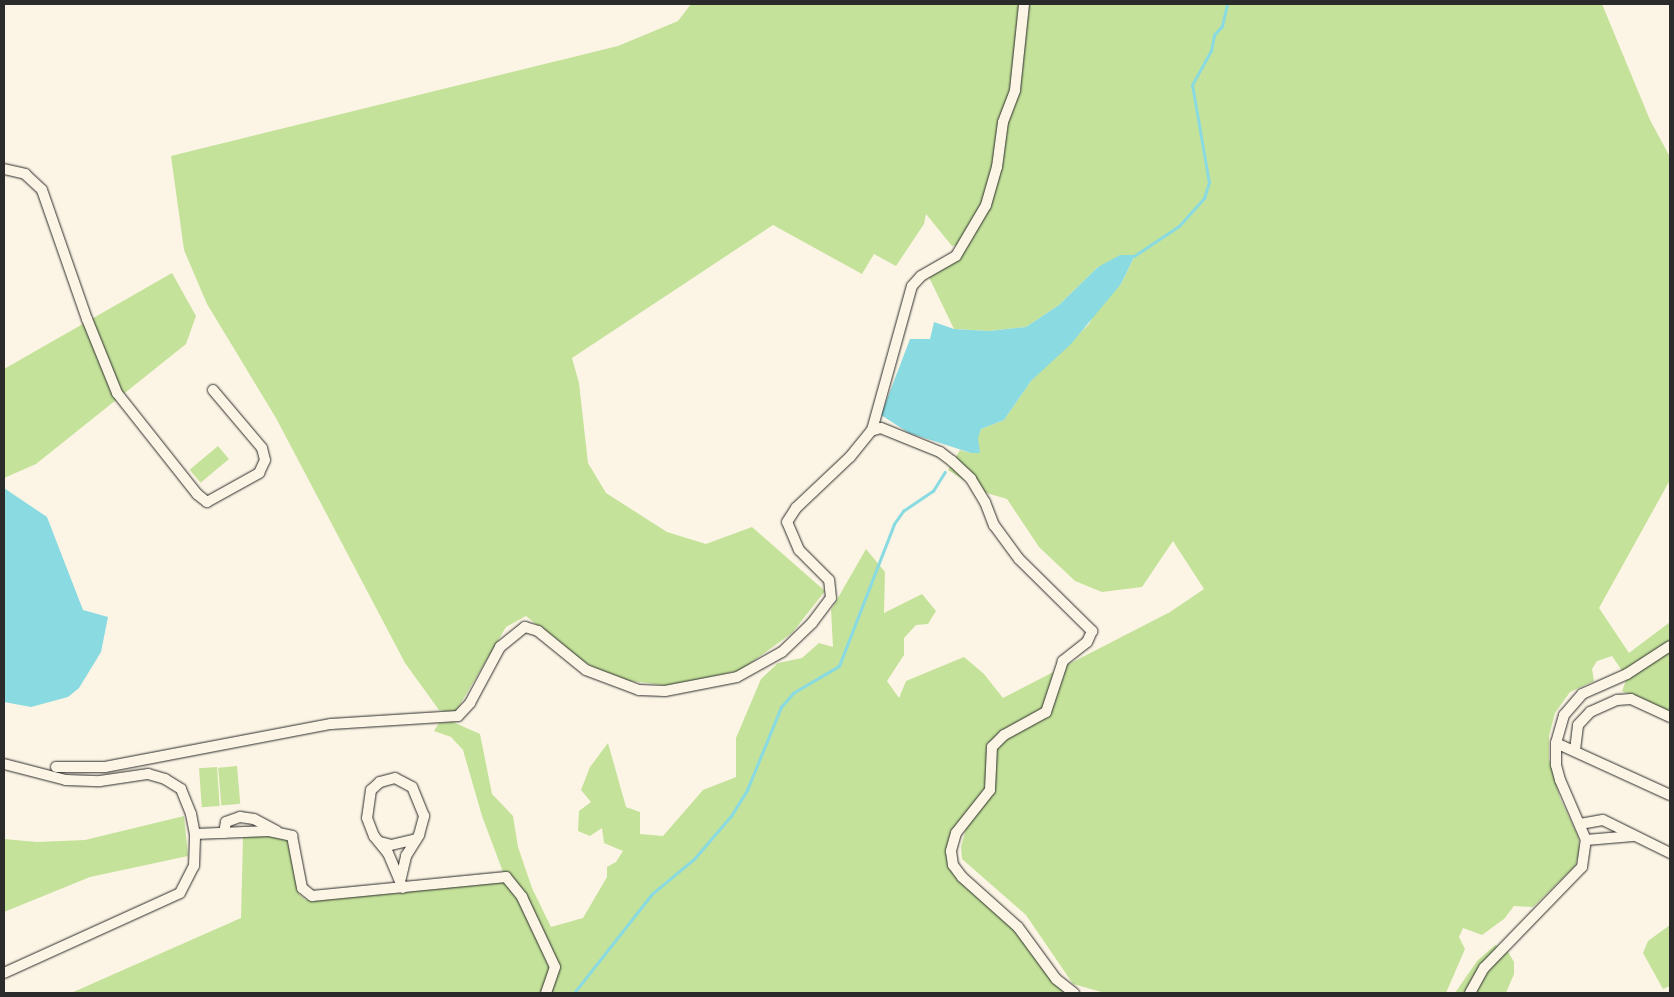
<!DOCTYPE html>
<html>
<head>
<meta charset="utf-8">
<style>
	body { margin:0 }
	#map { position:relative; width:1674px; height:997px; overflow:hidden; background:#fcf5e5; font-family:"Balsamiq Sans",sans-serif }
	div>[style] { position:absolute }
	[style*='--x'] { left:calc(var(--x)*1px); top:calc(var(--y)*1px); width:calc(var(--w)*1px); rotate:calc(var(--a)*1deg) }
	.green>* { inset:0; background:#c4e29a; transform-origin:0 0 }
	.water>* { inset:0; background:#89dae1 }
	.stream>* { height:2.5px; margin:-1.25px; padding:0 1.25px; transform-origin:1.25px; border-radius:1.25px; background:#89dae1 }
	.roads { filter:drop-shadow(0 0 1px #2b2b2b) drop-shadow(0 0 1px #2b2b2b) }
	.minor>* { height:10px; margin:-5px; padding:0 5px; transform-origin:5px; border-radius:5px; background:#fcf5e5 }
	span { translate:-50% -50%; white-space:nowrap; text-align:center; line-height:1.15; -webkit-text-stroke:4px #fcf5e5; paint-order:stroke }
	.frame { position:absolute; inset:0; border:5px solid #2b2b2b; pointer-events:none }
</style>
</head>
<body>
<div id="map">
	<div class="green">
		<i style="clip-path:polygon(691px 4px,1602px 4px,1650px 120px,1670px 157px,1670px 480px,1599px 608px,1629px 653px,1670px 622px,1670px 712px,1622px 691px,1627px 678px,1612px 656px,1597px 661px,1592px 669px,1594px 681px,1570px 692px,1555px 713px,1549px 736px,1549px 759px,1560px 798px,1578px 836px,1580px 851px,1575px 866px,1533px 907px,1514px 906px,1504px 919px,1482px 935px,1463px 928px,1459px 937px,1465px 949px,1446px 993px,1105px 993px,1073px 984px,1026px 915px,962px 859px,961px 847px,968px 820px,956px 833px,953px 865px,1000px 909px,1074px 993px,71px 993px,241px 918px,243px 837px,280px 834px,290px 839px,299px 894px,306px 900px,506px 880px,482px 816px,463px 750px,451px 737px,434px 731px,439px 723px,453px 722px,480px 734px,492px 794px,513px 816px,518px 847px,532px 888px,551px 927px,583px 918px,607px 877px,607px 867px,616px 862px,623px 851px,604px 843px,602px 828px,590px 836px,578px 831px,579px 811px,591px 802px,581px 790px,590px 767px,608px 743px,626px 807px,640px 812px,640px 834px,663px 836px,703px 790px,736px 777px,736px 738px,761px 679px,778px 663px,802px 658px,819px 643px,833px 647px,831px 610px,866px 549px,885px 572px,884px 613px,922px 594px,936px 611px,928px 624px,916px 625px,904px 638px,904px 655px,887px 681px,899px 698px,906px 681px,964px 657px,984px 674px,1003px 698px,1170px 612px,1204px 589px,1173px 541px,1142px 587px,1102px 592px,1075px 581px,1039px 547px,1007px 499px,983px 492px,948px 470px,960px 450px,971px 453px,981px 429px,1004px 420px,1031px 381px,1089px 324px,1097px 309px,1121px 284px,1135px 255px,1098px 267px,1059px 305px,1026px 327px,989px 331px,954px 329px,927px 273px,963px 244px,952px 246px,926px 214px,924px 224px,896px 266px,874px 254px,862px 274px,773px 225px,572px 358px,579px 383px,588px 463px,606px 493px,667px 532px,706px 544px,752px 527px,825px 591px,792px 633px,741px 670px,671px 686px,615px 679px,577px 658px,526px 616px,506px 627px,455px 713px,439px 710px,405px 663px,276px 418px,207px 304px,184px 250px,171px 156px,618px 46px,678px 21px)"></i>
		<i style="clip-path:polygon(172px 273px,196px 316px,186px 344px,36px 464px,4px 478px,4px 369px)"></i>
		<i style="left:218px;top:446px;width:17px;height:37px;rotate:50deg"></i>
		<i style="left:237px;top:766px;width:38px;height:19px;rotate:85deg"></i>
		<i style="left:217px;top:767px;width:39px;height:18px;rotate:86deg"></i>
		<i style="clip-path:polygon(184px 816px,188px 856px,90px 877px,4px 912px,4px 839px,37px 842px,85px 840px)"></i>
		<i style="clip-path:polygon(1670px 925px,1670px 986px,1663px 989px,1643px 953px,1648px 941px)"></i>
		<i style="clip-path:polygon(1495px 945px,1507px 950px,1514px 962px,1514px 974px,1506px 993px,1455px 993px,1477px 961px)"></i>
	</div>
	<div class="water">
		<i style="clip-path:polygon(1120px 255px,1135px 255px,1121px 284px,1071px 344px,1031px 381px,1004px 420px,981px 429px,978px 438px,980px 453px,971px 453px,909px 433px,881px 415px,910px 339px,930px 339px,934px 322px,954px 329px,989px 331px,1026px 327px,1059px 305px,1098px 267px)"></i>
		<i style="clip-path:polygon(4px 488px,47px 517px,83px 610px,108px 617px,101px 652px,79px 688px,68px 697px,31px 707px,4px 702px)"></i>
	</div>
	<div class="stream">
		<i style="--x:1134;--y:256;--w:54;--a:-33.7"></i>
		<i style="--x:1179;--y:226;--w:38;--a:-48"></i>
		<i style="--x:1204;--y:198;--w:16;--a:-72"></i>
		<i style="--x:1209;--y:183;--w:99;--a:-99.8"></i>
		<i style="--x:1192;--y:85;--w:39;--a:-61"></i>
		<i style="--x:1211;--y:51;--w:16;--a:-79"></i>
		<i style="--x:1214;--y:35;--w:12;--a:-48"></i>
		<i style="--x:1222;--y:26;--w:23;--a:-77"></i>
		<i style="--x:574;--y:993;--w:126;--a:-51.8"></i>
		<i style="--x:652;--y:894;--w:55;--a:-39.8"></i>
		<i style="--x:694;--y:859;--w:57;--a:-49.3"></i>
		<i style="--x:731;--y:816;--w:31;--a:-58"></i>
		<i style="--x:747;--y:790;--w:90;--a:-67.7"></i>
		<i style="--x:781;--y:707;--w:18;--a:-49"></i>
		<i style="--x:793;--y:693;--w:53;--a:-30.4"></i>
		<i style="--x:839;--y:666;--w:152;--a:-68.8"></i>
		<i style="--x:894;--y:524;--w:16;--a:-55"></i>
		<i style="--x:903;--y:511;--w:36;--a:-34"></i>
		<i style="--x:933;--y:491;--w:22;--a:-58"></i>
	</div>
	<div class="roads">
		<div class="minor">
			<i style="--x:4;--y:169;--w:22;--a:13"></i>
			<i style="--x:25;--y:174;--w:23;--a:43"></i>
			<i style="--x:42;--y:190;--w:137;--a:70.8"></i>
			<i style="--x:87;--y:319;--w:80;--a:67.9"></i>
			<i style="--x:117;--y:393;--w:129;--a:51.6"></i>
			<i style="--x:197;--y:494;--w:13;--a:39"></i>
			<i style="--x:207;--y:502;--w:60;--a:-29.1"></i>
			<i style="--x:259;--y:473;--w:14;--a:-65"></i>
			<i style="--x:265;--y:460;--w:12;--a:-104"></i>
			<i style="--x:262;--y:448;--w:76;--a:-130.2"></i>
			<i style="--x:872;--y:430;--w:149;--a:-74.5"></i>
			<i style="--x:912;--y:286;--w:13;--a:-48"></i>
			<i style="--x:921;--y:276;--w:40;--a:-29.7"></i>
			<i style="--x:956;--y:256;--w:59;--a:-59.5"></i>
			<i style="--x:986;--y:205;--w:40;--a:-74"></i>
			<i style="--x:997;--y:167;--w:45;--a:-82.4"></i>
			<i style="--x:1003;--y:122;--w:34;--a:-69"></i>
			<i style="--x:1015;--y:90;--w:86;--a:-84"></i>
			<i style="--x:1556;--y:743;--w:125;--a:24.5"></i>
			<i style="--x:1575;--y:750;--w:25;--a:-83"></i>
			<i style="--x:1578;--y:725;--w:18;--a:-47"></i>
			<i style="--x:1590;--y:712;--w:30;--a:-24"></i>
			<i style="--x:1617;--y:700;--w:14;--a:-4"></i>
			<i style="--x:1631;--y:699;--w:43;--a:24.8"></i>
			<i style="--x:4;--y:764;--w:64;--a:14.5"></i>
			<i style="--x:66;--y:780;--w:34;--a:2"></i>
			<i style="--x:100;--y:781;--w:49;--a:-8.3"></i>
			<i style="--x:148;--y:774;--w:18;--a:16"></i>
			<i style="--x:165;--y:779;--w:19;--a:32"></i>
			<i style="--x:181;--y:789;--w:27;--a:68"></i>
			<i style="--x:191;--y:814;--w:20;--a:79"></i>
			<i style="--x:195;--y:834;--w:74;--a:-2.3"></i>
			<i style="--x:269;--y:831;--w:24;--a:12"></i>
			<i style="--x:292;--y:836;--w:53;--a:79.1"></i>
			<i style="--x:302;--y:888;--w:13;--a:39"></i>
			<i style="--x:312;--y:896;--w:195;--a:-5.6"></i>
			<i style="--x:506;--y:877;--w:26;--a:51"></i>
			<i style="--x:522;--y:897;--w:77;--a:64.8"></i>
			<i style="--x:555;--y:967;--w:28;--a:109"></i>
			<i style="--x:56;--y:767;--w:49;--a:0"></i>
			<i style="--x:105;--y:767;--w:230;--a:-10.8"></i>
			<i style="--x:331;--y:724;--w:127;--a:-3.6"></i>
			<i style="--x:458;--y:716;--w:18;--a:-47"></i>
			<i style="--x:470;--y:703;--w:64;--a:-61.8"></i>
			<i style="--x:500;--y:647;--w:32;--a:-39"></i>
			<i style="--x:525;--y:627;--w:14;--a:17"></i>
			<i style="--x:538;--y:631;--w:62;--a:39.1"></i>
			<i style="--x:586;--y:670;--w:57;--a:20.7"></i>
			<i style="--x:639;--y:690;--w:26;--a:2"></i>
			<i style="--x:665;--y:691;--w:73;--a:-11"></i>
			<i style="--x:737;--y:677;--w:51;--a:-29.1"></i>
			<i style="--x:782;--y:652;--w:42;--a:-44"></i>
			<i style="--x:812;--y:623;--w:31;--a:-53"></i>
			<i style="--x:831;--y:598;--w:18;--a:-96"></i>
			<i style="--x:829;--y:580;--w:42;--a:-135"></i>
			<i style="--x:799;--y:550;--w:30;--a:-113"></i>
			<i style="--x:787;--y:522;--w:17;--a:-57"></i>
			<i style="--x:796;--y:508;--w:74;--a:-43.4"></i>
			<i style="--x:850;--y:457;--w:33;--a:-51"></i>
			<i style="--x:871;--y:431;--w:10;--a:-17"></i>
			<i style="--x:881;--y:428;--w:64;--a:22.1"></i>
			<i style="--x:940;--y:452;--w:15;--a:37"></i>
			<i style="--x:952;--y:461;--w:26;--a:43"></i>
			<i style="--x:971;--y:479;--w:27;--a:59"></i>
			<i style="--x:985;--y:502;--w:25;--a:69"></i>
			<i style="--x:994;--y:525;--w:42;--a:53.7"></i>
			<i style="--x:1019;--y:559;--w:103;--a:44.6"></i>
			<i style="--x:1092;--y:631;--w:12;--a:114"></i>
			<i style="--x:1087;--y:642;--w:31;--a:142"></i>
			<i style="--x:1063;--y:661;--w:54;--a:108.4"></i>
			<i style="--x:1046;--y:712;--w:48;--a:151.3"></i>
			<i style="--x:1004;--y:735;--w:17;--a:135"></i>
			<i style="--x:992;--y:747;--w:43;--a:92.7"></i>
			<i style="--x:990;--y:790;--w:55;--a:128.3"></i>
			<i style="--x:956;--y:833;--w:19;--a:106"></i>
			<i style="--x:951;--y:851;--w:14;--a:82"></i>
			<i style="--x:953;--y:865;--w:15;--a:53"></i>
			<i style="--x:962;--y:877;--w:75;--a:41.8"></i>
			<i style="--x:1018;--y:927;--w:64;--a:53.8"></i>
			<i style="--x:1056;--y:979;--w:23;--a:38"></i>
			<i style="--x:1580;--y:824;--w:23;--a:-10"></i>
			<i style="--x:1603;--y:820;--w:75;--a:26.2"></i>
			<i style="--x:224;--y:833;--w:11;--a:-80"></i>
			<i style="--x:226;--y:822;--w:15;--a:-20"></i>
			<i style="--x:240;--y:817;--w:14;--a:8"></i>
			<i style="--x:254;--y:819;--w:26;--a:28"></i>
			<i style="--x:1586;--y:840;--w:47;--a:-4.9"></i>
			<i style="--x:380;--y:842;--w:11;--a:15"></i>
			<i style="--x:391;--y:845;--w:26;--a:-13"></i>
			<i style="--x:401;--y:878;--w:23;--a:-77"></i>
			<i style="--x:406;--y:856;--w:25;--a:-58"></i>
			<i style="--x:419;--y:835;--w:20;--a:-75"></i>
			<i style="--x:424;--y:816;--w:31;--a:-112"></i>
			<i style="--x:412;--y:787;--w:19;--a:-152"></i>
			<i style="--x:395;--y:778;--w:16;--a:165"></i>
			<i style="--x:380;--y:782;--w:12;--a:138"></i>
			<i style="--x:371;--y:790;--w:28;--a:98"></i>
			<i style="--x:367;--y:818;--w:19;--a:69"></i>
			<i style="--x:374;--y:836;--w:22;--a:51"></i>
			<i style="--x:388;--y:853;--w:38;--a:67"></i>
			<i style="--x:4;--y:973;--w:193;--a:-24.4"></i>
			<i style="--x:180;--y:893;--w:30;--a:-63"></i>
			<i style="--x:194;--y:866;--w:32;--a:-88"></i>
			<i style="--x:1470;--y:993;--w:29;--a:-61"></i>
			<i style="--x:1484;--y:968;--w:141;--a:-45.9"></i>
			<i style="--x:1582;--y:867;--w:27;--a:-82"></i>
			<i style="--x:1586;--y:840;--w:65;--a:-113.4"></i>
			<i style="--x:1560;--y:780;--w:16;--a:-105"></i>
			<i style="--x:1556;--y:765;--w:22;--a:-90"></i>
			<i style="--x:1556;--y:743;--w:29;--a:-74"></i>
			<i style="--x:1564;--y:715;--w:28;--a:-49"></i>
			<i style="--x:1582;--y:694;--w:49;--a:-24"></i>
			<i style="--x:1627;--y:674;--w:51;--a:-33.1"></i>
		</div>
	</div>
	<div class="frame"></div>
</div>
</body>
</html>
